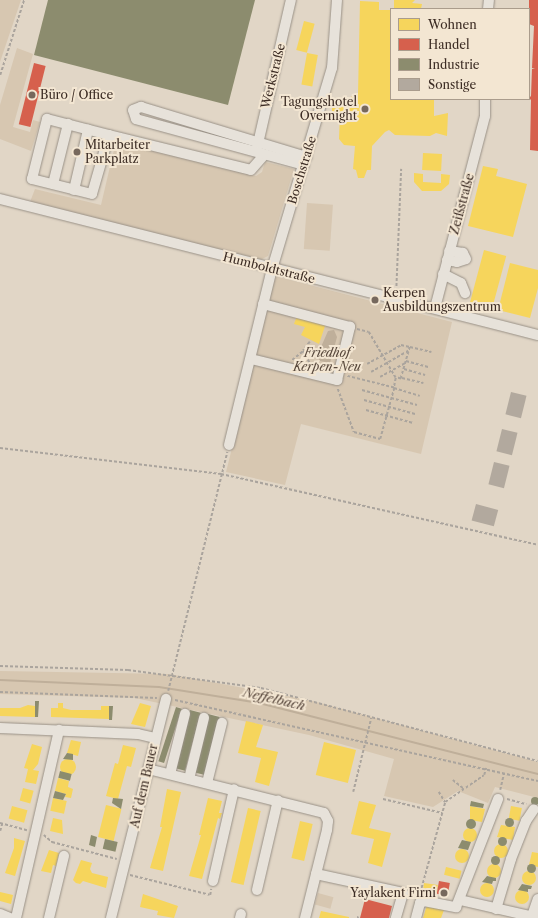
<!DOCTYPE html>
<html>
<head>
<meta charset="utf-8">
<style>
	body { margin:0 }
	#map { position:relative; width:538px; height:918px; overflow:hidden; background:#e1d6c6; font-family:"Libre Caslon Text",serif }
	div>[style] { position:absolute }
	[style*='--x'] { left:calc(var(--x)*1px); top:calc(var(--y)*1px); width:calc(var(--w)*1px); rotate:calc(var(--a)*1deg) }
	.green>* { inset:0; background:#d7c7b1; transform-origin:0 0 }
	.water>* { inset:0; background:#bfaf9a }
	.homes>* { inset:0; background:#f6d55c; transform-origin:0 0 }
	.round { border-radius:50% }
	.shops>* { inset:0; background:#d6604d; transform-origin:0 0 }
	.industry>* { inset:0; background:#8c8c6e; transform-origin:0 0 }
	.stream>* { height:2px; margin:-1px; padding:0 1px; transform-origin:1px; border-radius:1px; background:#bfaf9a }
	.building>* { inset:0; background:#b2a99e; transform-origin:0 0 }
	.path>* { height:1.5px; margin-top:-0.75px; transform-origin:0; background:repeating-linear-gradient(90deg,#aaa49d 0 3px,transparent 0 5px) }
	.roads { filter:drop-shadow(0 0 1px #999187) drop-shadow(0 0 1px #999187) }
	.minor>* { height:10px; margin:-5px; padding:0 5px; transform-origin:5px; border-radius:5px; background:#e7e2da }
	.dots>* { width:11px; height:11px; translate:-50% -50%; box-sizing:border-box; border:2px solid #f3e6d2; border-radius:50% }
	span { translate:-50% -50%; white-space:nowrap; text-align:center; line-height:1.15; -webkit-text-stroke:4px #f3e6d2; paint-order:stroke }
	.street-label { font-size:12px; color:#3c2c24 }
	.poi-label { font-size:12px; color:#3c2c24 }
	.left { translate:0 -50%; text-align:left }
	.right { translate:-100% -50%; text-align:right }
	.park-label { font-size:12px; color:#59493d; font-style:italic }
	.water-label { font-size:13px; color:#59483d; font-style:italic }
	.legend { position:absolute; left:390px; top:8px; width:140px; height:92px; box-sizing:border-box; background:#f3e6d2; border:1px solid #aa9c8c; margin:0; padding:5px 7px; list-style:none; font-size:12px; color:#3c2c24 }
	.legend li { display:flex; align-items:center; gap:8px; height:20px }
	.legend b { width:20px; border:1px solid #aa9c8c }
</style>
</head>
<body>
<div id="map">
	<div class="green">
		<i style="clip-path:polygon(0 0,21px 0,0 62px)"></i>
		<i style="clip-path:polygon(17px 48px,33px 54px,13px 127px,30px 132px,33px 120px,40px 122px,31px 151px,0 139px,0 105px)"></i>
		<i style="clip-path:polygon(116px 141px,256px 176px,262px 172px,265px 162px,294px 169px,268px 256px,258px 261px,30px 202px,35px 189px,101px 205px)"></i>
		<i style="left:307px;top:203px;width:26px;height:46px;rotate:4deg"></i>
		<i style="clip-path:polygon(275px 276px,452px 322px,421px 454px,301px 424px,285px 485px,226px 472px)"></i>
		<i style="clip-path:polygon(0 671px,169px 674px,313px 701px,538px 762px,538px 798px,495px 787px,488px 803px,458px 791px,433px 807px,384px 796px,394px 759px,309px 735px,135px 698px,0 694px)"></i>
		<i style="left:318px;top:893px;width:16px;height:12px;rotate:15deg"></i>
	</div>
	<div class="water">
		<i style="clip-path:polygon(328px 331px,334px 330px,337px 337px,330px 363px,320px 361px,317px 356px)"></i>
	</div>
	<div class="homes">
		<i style="clip-path:polygon(394px 0,415px 0,412px 3px,422px 4px,421px 9px,394px 9px)"></i>
		<i style="clip-path:polygon(360px 1px,379px 2px,379px 10px,391px 10px,391px 99px,434px 99px,434px 116px,448px 113px,447px 136px,436px 133px,430px 136px,395px 135px,389px 130px,385px 132px,372px 146px,371px 170px,367px 170px,364px 178px,358px 178px,356px 170px,353px 169px,355px 146px,344px 145px,339px 139px,340px 113px,332px 112px,332px 100px,338px 100px,343px 105px,354px 94px,358px 94px)"></i>
		<i style="left:304px;top:21px;width:11px;height:30px;rotate:15deg"></i>
		<i style="left:307px;top:53px;width:11px;height:32px;rotate:10deg"></i>
		<i style="left:423px;top:153px;width:19px;height:17px;rotate:3deg"></i>
		<i style="clip-path:polygon(483px 166px,498px 169px,496px 176px,527px 184px,513px 237px,468px 226px)"></i>
		<i style="clip-path:polygon(414px 173px,423px 174px,423px 182px,441px 183px,441px 174px,450px 175px,449px 184px,441px 191px,422px 191px,414px 182px)"></i>
		<i style="left:484px;top:250px;width:23px;height:54px;rotate:15deg"></i>
		<i style="clip-path:polygon(510px 263px,538px 270px,538px 288px,530px 318px,498px 310px)"></i>
		<i style="clip-path:polygon(297px 316px,326px 323px,319px 344px,301px 335px,305px 327px,294px 324px)"></i>
		<i style="clip-path:polygon(58px 703px,63px 703px,63px 708px,71px 710px,101px 710px,101px 706px,109px 706px,109px 719px,51px 717px,51px 708px,58px 708px)"></i>
		<i style="clip-path:polygon(140px 703px,151px 706px,145px 727px,131px 724px)"></i>
		<i style="clip-path:polygon(28px 705px,35px 706px,35px 717px,0 716px,0 708px,20px 708px)"></i>
		<i style="clip-path:polygon(246px 721px,263px 725px,256px 747px,278px 752px,269px 786px,255px 782px,261px 758px,238px 753px)"></i>
		<i style="clip-path:polygon(71px 740px,81px 742px,78px 756px,67px 753px)"></i>
		<i style="left:324px;top:742px;width:33px;height:34px;rotate:14deg"></i>
		<i style="clip-path:polygon(32px 744px,42px 747px,38px 764px,33px 770px,39px 771px,36px 784px,25px 782px,28px 769px,24px 768px)"></i>
		<i style="clip-path:polygon(123px 745px,136px 748px,131px 767px,127px 766px,118px 799px,106px 796px,115px 763px,118px 764px)"></i>
		<i class="round" style="left:60px;top:759px;width:16px;height:16px"></i>
		<i style="clip-path:polygon(58px 778px,69px 781px,68px 787px,73px 789px,71px 798px,65px 797px,66px 794px,55px 791px)"></i>
		<i style="left:23px;top:788px;width:11px;height:13px;rotate:15deg"></i>
		<i style="clip-path:polygon(167px 789px,181px 792px,163px 871px,150px 868px,162px 827px,160px 827px)"></i>
		<i style="left:53px;top:798px;width:14px;height:13px;rotate:12deg"></i>
		<i style="clip-path:polygon(208px 798px,222px 801px,219px 813px,222px 813px,220px 819px,218px 818px,202px 879px,189px 876px,201px 835px,199px 835px)"></i>
		<i style="clip-path:polygon(359px 801px,376px 805px,369px 828px,391px 833px,382px 867px,368px 863px,374px 839px,351px 834px)"></i>
		<i style="left:106px;top:805px;width:16px;height:33px;rotate:14deg"></i>
		<i style="left:12px;top:806px;width:16px;height:13px;rotate:15deg"></i>
		<i style="clip-path:polygon(470px 806px,485px 809px,482px 822px,470px 820px)"></i>
		<i style="left:511px;top:806px;width:11px;height:13px;rotate:10deg"></i>
		<i style="left:248px;top:808px;width:13px;height:76px;rotate:13deg"></i>
		<i style="clip-path:polygon(53px 818px,62px 820px,63px 834px,50px 831px)"></i>
		<i style="left:300px;top:821px;width:13px;height:38px;rotate:13deg"></i>
		<i style="clip-path:polygon(501px 825px,515px 827px,513px 840px,497px 837px)"></i>
		<i class="round" style="left:463px;top:828px;width:14px;height:14px"></i>
		<i style="clip-path:polygon(14px 838px,25px 841px,15px 876px,5px 873px,14px 848px)"></i>
		<i class="round" style="left:494px;top:844px;width:14px;height:14px"></i>
		<i class="round" style="left:455px;top:849px;width:14px;height:14px"></i>
		<i style="clip-path:polygon(49px 850px,59px 853px,56px 866px,53px 865px,51px 873px,41px 871px)"></i>
		<i style="clip-path:polygon(532px 852px,538px 853px,538px 867px,529px 865px)"></i>
		<i style="clip-path:polygon(81px 860px,92px 863px,90px 869px,92px 873px,108px 877px,106px 888px,83px 881px,80px 884px,76px 883px,73px 880px)"></i>
		<i class="round" style="left:487px;top:864px;width:14px;height:14px"></i>
		<i style="left:446px;top:867px;width:16px;height:8px;rotate:14deg"></i>
		<i class="round" style="left:522px;top:871px;width:14px;height:14px"></i>
		<i class="round" style="left:480px;top:883px;width:14px;height:14px"></i>
		<i style="left:424px;top:883px;width:14px;height:8px;rotate:8deg"></i>
		<i class="round" style="left:515px;top:890px;width:14px;height:14px"></i>
		<i style="clip-path:polygon(0 892px,13px 895px,11px 904px,0 901px)"></i>
		<i style="clip-path:polygon(143px 894px,178px 906px,174px 918px,157px 915px,158px 911px,140px 907px)"></i>
		<i style="clip-path:polygon(427px 905px,444px 910px,441px 918px,423px 918px)"></i>
		<i style="clip-path:polygon(321px 911px,349px 917px,349px 918px,319px 918px)"></i>
	</div>
	<div class="shops">
		<i style="clip-path:polygon(529px 0,538px 0,538px 151px,530px 150px,531px 100px,529px 98px,531px 96px,532px 69px,535px 69px,532px 68px,534px 26px,529px 24px)"></i>
		<i style="left:34px;top:63px;width:12px;height:63px;rotate:14deg"></i>
		<i style="left:439px;top:881px;width:11px;height:13px;rotate:10deg"></i>
		<i style="clip-path:polygon(365px 899px,392px 906px,389px 918px,360px 918px)"></i>
	</div>
	<div class="industry">
		<i style="clip-path:polygon(48px 0,255px 0,228px 105px,34px 55px)"></i>
		<i style="clip-path:polygon(35px 701px,39px 701px,38px 717px,35px 717px)"></i>
		<i style="clip-path:polygon(109px 706px,113px 706px,112px 720px,109px 720px)"></i>
		<i style="left:176px;top:707px;width:6px;height:57px;rotate:18deg"></i>
		<i style="left:190px;top:710px;width:11px;height:60px;rotate:15deg"></i>
		<i style="left:208px;top:714px;width:12px;height:60px;rotate:14deg"></i>
		<i style="clip-path:polygon(67px 753px,73px 754px,73px 760px,63px 759px)"></i>
		<i style="left:60px;top:771px;width:12px;height:7px;rotate:14deg"></i>
		<i style="clip-path:polygon(55px 791px,66px 794px,63px 800px,53px 798px)"></i>
		<i class="round" style="left:531px;top:797px;width:8px;height:8px"></i>
		<i style="clip-path:polygon(113px 798px,123px 799px,121px 809px,112px 803px)"></i>
		<i style="clip-path:polygon(471px 801px,484px 804px,483px 808px,470px 806px)"></i>
		<i class="round" style="left:504.5px;top:817.5px;width:9px;height:9px"></i>
		<i class="round" style="left:466px;top:819px;width:10px;height:10px"></i>
		<i style="clip-path:polygon(91px 835px,97px 837px,95px 847px,89px 845px)"></i>
		<i class="round" style="left:497.5px;top:836.5px;width:9px;height:9px"></i>
		<i style="left:105px;top:839px;width:13px;height:10px;rotate:13deg"></i>
		<i style="clip-path:polygon(462px 840px,471px 842px,468px 850px,458px 848px)"></i>
		<i class="round" style="left:490.5px;top:855.5px;width:9px;height:9px"></i>
		<i class="round" style="left:526.5px;top:863.5px;width:9px;height:9px"></i>
		<i style="clip-path:polygon(487px 876px,496px 878px,496px 881px,493px 881px,492px 884px,482px 882px)"></i>
		<i style="clip-path:polygon(522px 884px,532px 886px,531px 889px,528px 889px,528px 892px,518px 890px)"></i>
	</div>
	<div class="stream">
		<i style="--x:0;--y:680;--w:159;--a:2.5"></i>
		<i style="--x:159;--y:687;--w:101;--a:9.1"></i>
		<i style="--x:259;--y:703;--w:288;--a:14.3"></i>
	</div>
	<div class="building">
		<i style="left:511px;top:392px;width:16px;height:23px;rotate:14deg"></i>
		<i style="left:502px;top:429px;width:16px;height:23px;rotate:14deg"></i>
		<i style="left:494px;top:462px;width:16px;height:23px;rotate:14deg"></i>
		<i style="left:476px;top:504px;width:23px;height:17px;rotate:15deg"></i>
	</div>
	<div class="path">
		<i style="--x:0;--y:75;--w:79;--a:-72.3"></i>
		<i style="--x:396;--y:291;--w:122;--a:-87.7"></i>
		<i style="--x:357;--y:329;--w:12;--a:14"></i>
		<i style="--x:369;--y:332;--w:53;--a:59.6"></i>
		<i style="--x:396;--y:378;--w:10;--a:101"></i>
		<i style="--x:394;--y:388;--w:27;--a:17"></i>
		<i style="--x:310;--y:342;--w:11;--a:128"></i>
		<i style="--x:303;--y:351;--w:16;--a:60"></i>
		<i style="--x:410;--y:347;--w:22;--a:13"></i>
		<i style="--x:292;--y:360;--w:14;--a:-39"></i>
		<i style="--x:406;--y:361;--w:23;--a:15"></i>
		<i style="--x:367;--y:364;--w:39;--a:-29"></i>
		<i style="--x:401;--y:345;--w:9;--a:13"></i>
		<i style="--x:410;--y:347;--w:33;--a:106"></i>
		<i style="--x:401;--y:379;--w:4;--a:-166"></i>
		<i style="--x:404;--y:369;--w:22;--a:16"></i>
		<i style="--x:371;--y:372;--w:43;--a:-29.6"></i>
		<i style="--x:380;--y:377;--w:29;--a:-29"></i>
		<i style="--x:402;--y:378;--w:22;--a:13"></i>
		<i style="--x:338;--y:389;--w:46;--a:69.6"></i>
		<i style="--x:354;--y:432;--w:27;--a:15"></i>
		<i style="--x:380;--y:439;--w:53;--a:-74.6"></i>
		<i style="--x:394;--y:388;--w:49;--a:-166"></i>
		<i style="--x:362;--y:390;--w:57;--a:15.3"></i>
		<i style="--x:364;--y:400;--w:53;--a:15.4"></i>
		<i style="--x:366;--y:410;--w:49;--a:15.5"></i>
		<i style="--x:0;--y:448;--w:223;--a:6.7"></i>
		<i style="--x:221;--y:474;--w:325;--a:12.6"></i>
		<i style="--x:0;--y:666;--w:128;--a:1.8"></i>
		<i style="--x:128;--y:670;--w:134;--a:7.7"></i>
		<i style="--x:261;--y:688;--w:286;--a:14.8"></i>
		<i style="--x:168;--y:691;--w:246;--a:-76.1"></i>
		<i style="--x:0;--y:692;--w:157;--a:2.2"></i>
		<i style="--x:175;--y:700;--w:372;--a:12.6"></i>
		<i style="--x:453;--y:780;--w:14;--a:39"></i>
		<i style="--x:500;--y:790;--w:17;--a:-77"></i>
		<i style="--x:353;--y:792;--w:76;--a:-76.3"></i>
		<i style="--x:439;--y:792;--w:12;--a:59"></i>
		<i style="--x:383;--y:799;--w:61;--a:13.3"></i>
		<i style="--x:507;--y:799;--w:20;--a:15"></i>
		<i style="--x:0;--y:823;--w:28;--a:15"></i>
		<i style="--x:0;--y:831;--w:7;--a:-74"></i>
		<i style="--x:44;--y:835;--w:11;--a:41"></i>
		<i style="--x:52;--y:842;--w:67;--a:14.7"></i>
		<i style="--x:130;--y:875;--w:82;--a:14"></i>
		<i style="--x:210;--y:895;--w:6;--a:-81"></i>
		<i style="--x:420;--y:893;--w:94;--a:-74.6"></i>
		<i style="--x:445;--y:802;--w:47;--a:-34.7"></i>
		<i style="--x:484;--y:775;--w:7;--a:-74"></i>
		<i style="--x:357;--y:917;--w:2;--a:27"></i>
	</div>
	<div class="roads">
		<div class="minor">
			<i style="--x:488;--y:9;--w:9;--a:-84"></i>
			<i style="--x:47;--y:119;--w:64;--a:14.5"></i>
			<i style="--x:109;--y:135;--w:61;--a:106.1"></i>
			<i style="--x:92;--y:194;--w:62;--a:-166"></i>
			<i style="--x:32;--y:179;--w:62;--a:-76"></i>
			<i style="--x:109;--y:135;--w:146;--a:13.8"></i>
			<i style="--x:251;--y:170;--w:20;--a:-49"></i>
			<i style="--x:257;--y:148;--w:152;--a:-77.1"></i>
			<i style="--x:304;--y:165;--w:174;--a:-164.7"></i>
			<i style="--x:136;--y:119;--w:9;--a:-108"></i>
			<i style="--x:133;--y:110;--w:9;--a:-21"></i>
			<i style="--x:141;--y:107;--w:173;--a:16.8"></i>
			<i style="--x:53;--y:184;--w:62;--a:-76"></i>
			<i style="--x:74;--y:190;--w:62;--a:-76.9"></i>
			<i style="--x:0;--y:199;--w:555;--a:14.19"></i>
			<i style="--x:447;--y:260;--w:10;--a:11"></i>
			<i style="--x:457;--y:262;--w:9;--a:-18"></i>
			<i style="--x:466;--y:259;--w:7;--a:-117"></i>
			<i style="--x:463;--y:253;--w:14;--a:-172"></i>
			<i style="--x:443;--y:274;--w:20;--a:27"></i>
			<i style="--x:461;--y:283;--w:11;--a:68"></i>
			<i style="--x:435;--y:308;--w:198;--a:-75.4"></i>
			<i style="--x:485;--y:116;--w:17;--a:-90"></i>
			<i style="--x:251;--y:359;--w:89;--a:13.7"></i>
			<i style="--x:337;--y:380;--w:55;--a:-76.2"></i>
			<i style="--x:350;--y:327;--w:90;--a:-165.2"></i>
			<i style="--x:229;--y:445;--w:181;--a:-76.3"></i>
			<i style="--x:272;--y:269;--w:210;--a:-73.4"></i>
			<i style="--x:332;--y:68;--w:68;--a:-85.8"></i>
			<i style="--x:0;--y:728;--w:138;--a:2.5"></i>
			<i style="--x:138;--y:734;--w:17;--a:13"></i>
			<i style="--x:148;--y:769;--w:181;--a:14"></i>
			<i style="--x:324;--y:813;--w:9;--a:63"></i>
			<i style="--x:328;--y:821;--w:9;--a:96"></i>
			<i style="--x:327;--y:830;--w:91;--a:104"></i>
			<i style="--x:170;--y:774;--w:62;--a:-76"></i>
			<i style="--x:189;--y:779;--w:63;--a:-76.2"></i>
			<i style="--x:207;--y:783;--w:62;--a:-76"></i>
			<i style="--x:316;--y:874;--w:89;--a:12.3"></i>
			<i style="--x:403;--y:893;--w:26;--a:106"></i>
			<i style="--x:213;--y:881;--w:94;--a:-77.1"></i>
			<i style="--x:257;--y:890;--w:92;--a:-76.9"></i>
			<i style="--x:460;--y:900;--w:80;--a:13"></i>
			<i style="--x:496;--y:909;--w:52;--a:-73.3"></i>
			<i style="--x:511;--y:859;--w:41;--a:-68.5"></i>
			<i style="--x:526;--y:821;--w:14;--a:-56"></i>
			<i style="--x:0;--y:914;--w:11;--a:22"></i>
			<i style="--x:532;--y:916;--w:18;--a:-71"></i>
			<i style="--x:16;--y:918;--w:193;--a:-77.1"></i>
			<i style="--x:49;--y:918;--w:64;--a:-76.4"></i>
			<i style="--x:111;--y:918;--w:226;--a:-75.9"></i>
			<i style="--x:240;--y:918;--w:4;--a:-76"></i>
			<i style="--x:416;--y:918;--w:16;--a:-75"></i>
			<i style="--x:420;--y:903;--w:4;--a:-27"></i>
			<i style="--x:424;--y:901;--w:33;--a:11"></i>
			<i style="--x:456;--y:907;--w:116;--a:-68.7"></i>
		</div>
	</div>
	<div class="dots">
		<i style="left:32px;top:95px;background:#76685d"></i>
		<i style="left:365px;top:109px;background:#76685d"></i>
		<i style="left:77px;top:152px;background:#76685d"></i>
		<i style="left:375px;top:300px;background:#76685d"></i>
		<i style="left:444px;top:893px;background:#76685d"></i>
	</div>
	<div class="street-label">
		<span style="left:273px;top:76px;rotate:-76deg">Werkstraße</span>
		<span style="left:302px;top:170px;rotate:-73deg">Boschstraße</span>
		<span style="left:462px;top:204px;rotate:-75deg">Zeißstraße</span>
		<span style="left:269px;top:268px;rotate:14deg">Humboldtstraße</span>
		<span style="left:144px;top:786px;rotate:-77deg">Auf dem Bauer</span>
	</div>
	<div class="poi-label">
		<span class="left" style="left:40px;top:95px">Büro / Office</span>
		<span class="right" style="left:357px;top:109px">Tagungshotel<br>Overnight</span>
		<span class="left" style="left:85px;top:152px">Mitarbeiter<br>Parkplatz</span>
		<span class="left" style="left:383px;top:300px">Kerpen<br>Ausbildungszentrum</span>
		<span class="right" style="left:436px;top:893px">Yaylakent Firni</span>
	</div>
	<div class="park-label">
		<span style="left:327px;top:360px">Friedhof<br>Kerpen-Neu</span>
	</div>
	<div class="water-label">
		<span style="left:274px;top:699px;rotate:13deg">Neffelbach</span>
	</div>
	<ul class="legend">
	<li><b style="height:11px;background:#f6d55c"></b>Wohnen</li>
	<li><b style="height:11px;background:#d6604d"></b>Handel</li>
	<li><b style="height:11px;background:#8c8c6e"></b>Industrie</li>
	<li><b style="height:11px;background:#b2a99e"></b>Sonstige</li>
	</ul>
</div>
</body>
</html>
